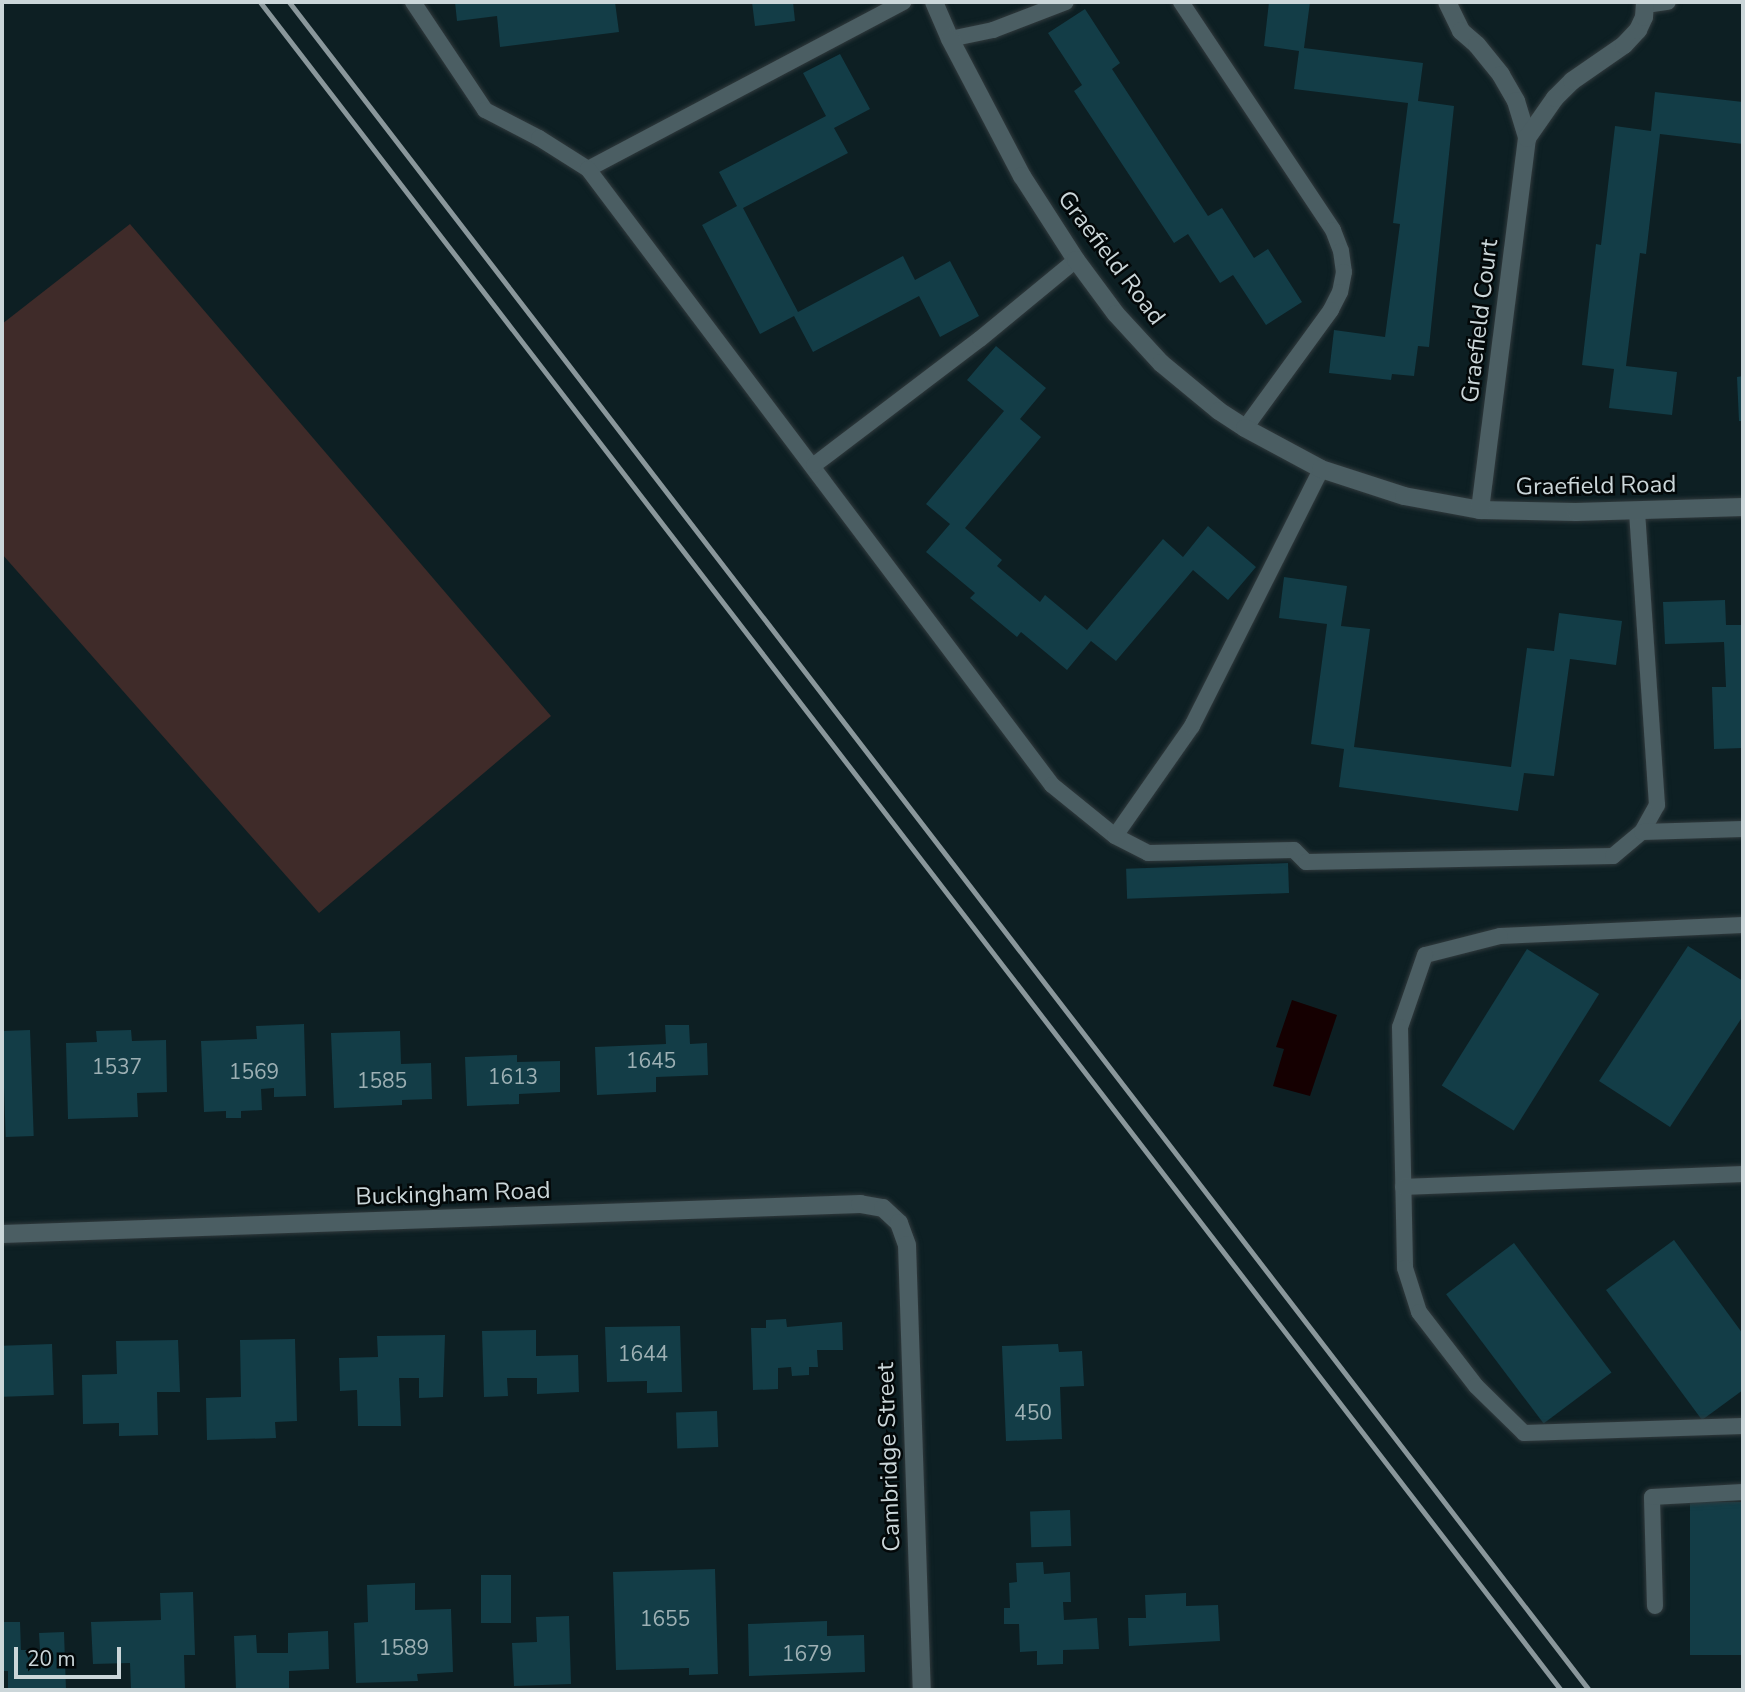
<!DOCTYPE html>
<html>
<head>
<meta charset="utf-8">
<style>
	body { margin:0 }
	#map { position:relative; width:1745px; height:1692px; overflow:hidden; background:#0d1f23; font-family:"Nunito Sans",sans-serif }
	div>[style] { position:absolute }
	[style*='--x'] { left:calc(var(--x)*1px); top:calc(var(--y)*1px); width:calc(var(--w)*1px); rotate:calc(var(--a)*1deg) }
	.green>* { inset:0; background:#3f2b29 }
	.water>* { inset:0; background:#150001 }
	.building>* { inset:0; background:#133d47; transform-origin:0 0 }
	.roads { filter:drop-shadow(0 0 2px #313a3d) drop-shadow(0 0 2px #313a3d) }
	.lane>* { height:16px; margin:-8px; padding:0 8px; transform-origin:8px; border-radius:8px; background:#4b5e63 }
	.street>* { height:18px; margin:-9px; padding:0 9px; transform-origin:9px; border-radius:9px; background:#4b5e63 }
	.rail>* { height:5px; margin:-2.5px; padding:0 2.5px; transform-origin:2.5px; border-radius:2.5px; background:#8a979b }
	span { translate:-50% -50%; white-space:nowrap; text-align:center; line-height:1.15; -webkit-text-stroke:5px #030809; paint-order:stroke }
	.number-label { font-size:21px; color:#9db0b4 }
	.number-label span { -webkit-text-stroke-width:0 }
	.street-label { font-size:24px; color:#cbd6d9 }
	.frame { position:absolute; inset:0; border:4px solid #cbd6d9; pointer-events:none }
	.scale { position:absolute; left:14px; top:1647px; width:107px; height:32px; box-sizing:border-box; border:4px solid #cbd6d9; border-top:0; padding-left:9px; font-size:21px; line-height:24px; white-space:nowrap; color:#cbd6d9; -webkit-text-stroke:5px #030809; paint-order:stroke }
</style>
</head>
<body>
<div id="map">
	<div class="green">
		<i style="clip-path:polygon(130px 224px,551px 716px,319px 913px,2px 554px,2px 324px)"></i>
	</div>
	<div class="water">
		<i style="clip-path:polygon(1292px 1000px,1337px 1015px,1310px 1096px,1273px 1086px,1284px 1049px,1276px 1047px)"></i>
	</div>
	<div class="building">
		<i style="clip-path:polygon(455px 2px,615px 2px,619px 32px,500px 47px,497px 16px,457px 21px)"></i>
		<i style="clip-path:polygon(752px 2px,793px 2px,795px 21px,755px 26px)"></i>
		<i style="clip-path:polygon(1269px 2px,1310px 2px,1304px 48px,1423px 63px,1418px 101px,1454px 106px,1429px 347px,1418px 346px,1414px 376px,1392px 374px,1391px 380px,1329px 373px,1334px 330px,1385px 337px,1400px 224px,1393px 223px,1408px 103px,1294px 89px,1299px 51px,1264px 46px)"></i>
		<i style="clip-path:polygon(1085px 9px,1120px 63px,1112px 69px,1208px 216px,1222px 208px,1254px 258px,1268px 249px,1302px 302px,1266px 325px,1233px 275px,1220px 283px,1188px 234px,1174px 243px,1074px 91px,1082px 85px,1048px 33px)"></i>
		<i style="clip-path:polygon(840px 54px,870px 109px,834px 128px,848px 153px,743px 208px,798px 312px,903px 256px,915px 280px,950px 261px,979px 316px,940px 337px,919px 296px,813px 352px,794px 316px,760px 334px,702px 225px,737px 206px,719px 172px,826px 116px,803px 73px)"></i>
		<i style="clip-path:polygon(1655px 92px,1743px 102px,1743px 144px,1660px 134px,1646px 254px,1640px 253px,1626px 366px,1677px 372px,1672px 415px,1609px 408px,1614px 369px,1582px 365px,1596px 244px,1601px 245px,1615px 126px,1651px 131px)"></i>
		<i style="clip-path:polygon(996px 346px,1046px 388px,1020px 419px,1041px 437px,965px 528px,1002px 560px,997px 566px,1040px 602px,1045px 595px,1087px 630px,1163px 539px,1183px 557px,1208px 526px,1256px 567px,1228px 600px,1193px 570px,1116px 661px,1091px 641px,1067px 670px,1021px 632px,1017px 637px,970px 598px,975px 593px,926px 552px,950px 524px,926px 504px,1004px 411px,967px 380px)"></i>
		<i style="clip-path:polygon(1743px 376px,1743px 421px,1739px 421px,1737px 377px)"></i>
		<i style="clip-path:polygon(1284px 577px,1347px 586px,1341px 626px,1370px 629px,1354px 747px,1511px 767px,1527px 648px,1554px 651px,1559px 613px,1622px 621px,1616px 665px,1570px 659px,1554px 776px,1524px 773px,1518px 811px,1339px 787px,1344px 749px,1311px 744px,1327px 624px,1279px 618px)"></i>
		<i style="clip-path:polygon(1725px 600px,1726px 625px,1743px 625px,1743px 748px,1714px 749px,1712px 687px,1726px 687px,1724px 642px,1665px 644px,1663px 602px)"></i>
		<i style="left:1288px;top:863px;width:30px;height:162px;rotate:88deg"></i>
		<i style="clip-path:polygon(1688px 946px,1743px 981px,1743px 1016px,1670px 1127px,1599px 1081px)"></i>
		<i style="left:1527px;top:949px;width:85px;height:161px;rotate:32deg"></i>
		<i style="clip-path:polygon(304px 1024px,306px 1096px,274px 1097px,274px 1088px,261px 1089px,262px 1110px,241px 1111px,241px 1118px,226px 1118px,226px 1111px,204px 1112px,201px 1041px,257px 1039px,256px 1026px)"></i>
		<i style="clip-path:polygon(665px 1025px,689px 1025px,690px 1044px,707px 1043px,708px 1075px,656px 1077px,656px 1092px,597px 1095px,595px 1047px,666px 1044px)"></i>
		<i style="left:30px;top:1030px;width:106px;height:28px;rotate:88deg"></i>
		<i style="clip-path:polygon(131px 1030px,132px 1041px,166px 1040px,167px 1092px,137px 1093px,138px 1117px,68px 1119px,66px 1043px,97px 1042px,96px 1031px)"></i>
		<i style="clip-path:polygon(400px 1031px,401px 1064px,431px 1063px,432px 1099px,402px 1100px,402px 1105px,334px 1108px,331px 1033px)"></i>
		<i style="clip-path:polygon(517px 1055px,517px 1062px,560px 1061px,560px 1092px,519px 1094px,519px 1104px,467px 1106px,465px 1057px)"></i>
		<i style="clip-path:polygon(1674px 1240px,1743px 1334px,1743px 1390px,1702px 1420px,1606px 1290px)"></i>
		<i style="left:1514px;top:1243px;width:162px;height:85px;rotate:53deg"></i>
		<i style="clip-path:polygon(786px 1319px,787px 1327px,842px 1322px,843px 1350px,817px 1350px,818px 1367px,809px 1367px,809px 1375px,792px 1376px,791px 1367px,778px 1368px,778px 1389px,753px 1390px,751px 1328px,766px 1328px,766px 1320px)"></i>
		<i style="clip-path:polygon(680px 1326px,682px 1392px,647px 1393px,647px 1381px,607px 1382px,605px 1327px)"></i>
		<i style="clip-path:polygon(536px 1330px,536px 1356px,578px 1355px,579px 1392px,537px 1394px,537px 1378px,507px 1378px,508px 1396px,484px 1397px,482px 1331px)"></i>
		<i style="clip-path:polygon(445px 1335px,443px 1397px,419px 1398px,419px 1378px,399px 1378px,401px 1426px,358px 1426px,357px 1390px,340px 1391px,339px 1358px,378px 1357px,377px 1336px)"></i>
		<i style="clip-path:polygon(295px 1339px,297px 1421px,275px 1422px,276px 1438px,207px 1440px,206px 1398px,241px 1397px,240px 1340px)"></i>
		<i style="clip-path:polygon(178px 1340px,180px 1392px,157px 1392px,158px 1435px,119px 1436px,119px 1423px,83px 1424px,82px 1375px,117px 1374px,116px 1341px)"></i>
		<i style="left:52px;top:1344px;width:51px;height:50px;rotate:88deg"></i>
		<i style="clip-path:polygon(1058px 1344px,1059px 1352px,1082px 1351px,1084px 1386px,1060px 1387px,1062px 1439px,1006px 1441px,1002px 1346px)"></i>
		<i style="left:717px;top:1411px;width:36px;height:41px;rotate:88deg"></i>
		<i style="left:1743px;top:1502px;width:153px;height:53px;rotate:90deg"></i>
		<i style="left:1070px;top:1510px;width:36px;height:40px;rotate:88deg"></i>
		<i style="clip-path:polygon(1043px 1562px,1044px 1574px,1070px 1572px,1071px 1602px,1063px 1602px,1064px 1620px,1097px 1618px,1099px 1649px,1063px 1650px,1063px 1664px,1037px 1665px,1037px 1651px,1020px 1652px,1019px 1624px,1004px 1624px,1004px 1608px,1010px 1608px,1009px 1583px,1017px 1582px,1016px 1563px)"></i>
		<i style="clip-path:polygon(715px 1569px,718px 1674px,689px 1675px,689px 1668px,616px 1670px,613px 1572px)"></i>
		<i style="left:481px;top:1575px;width:30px;height:48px"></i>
		<i style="clip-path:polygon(415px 1583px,415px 1610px,451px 1609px,453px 1672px,417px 1674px,418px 1681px,356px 1683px,354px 1623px,368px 1622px,367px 1585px)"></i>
		<i style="clip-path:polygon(193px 1592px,195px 1655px,184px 1655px,185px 1690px,131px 1690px,130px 1663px,93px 1664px,91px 1622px,161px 1620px,160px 1593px)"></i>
		<i style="clip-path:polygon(1186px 1593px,1186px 1606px,1218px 1605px,1220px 1641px,1129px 1646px,1128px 1618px,1146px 1618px,1145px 1595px)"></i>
		<i style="clip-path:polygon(569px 1616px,571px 1684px,514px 1686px,512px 1643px,537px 1642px,536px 1617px)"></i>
		<i style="clip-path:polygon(827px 1621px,827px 1636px,864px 1635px,865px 1672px,749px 1676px,748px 1624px)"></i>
		<i style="clip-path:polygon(2px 1622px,20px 1622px,21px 1650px,40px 1650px,39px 1633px,64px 1632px,66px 1690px,8px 1690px,8px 1671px,2px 1671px)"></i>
		<i style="clip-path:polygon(328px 1631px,329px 1669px,289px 1671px,289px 1690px,236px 1690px,234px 1636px,256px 1635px,257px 1653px,288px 1653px,288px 1633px)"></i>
	</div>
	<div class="roads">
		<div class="lane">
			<i style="--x:413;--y:2;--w:130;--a:56.3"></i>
			<i style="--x:485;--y:110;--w:61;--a:27.4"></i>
			<i style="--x:539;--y:138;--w:58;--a:32.3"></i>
			<i style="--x:588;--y:169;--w:357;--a:-27.9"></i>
			<i style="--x:1181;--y:2;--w:274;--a:56.3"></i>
			<i style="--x:1333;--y:230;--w:22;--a:69"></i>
			<i style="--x:1341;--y:251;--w:21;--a:82"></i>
			<i style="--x:1344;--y:272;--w:20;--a:101"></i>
			<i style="--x:1340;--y:292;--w:20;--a:117"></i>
			<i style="--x:1331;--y:310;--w:146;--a:126.1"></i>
			<i style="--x:1646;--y:5;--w:22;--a:-8"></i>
			<i style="--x:950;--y:39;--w:44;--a:-11.8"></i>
			<i style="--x:993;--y:30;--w:78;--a:-21"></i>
			<i style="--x:588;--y:169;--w:771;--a:53.01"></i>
			<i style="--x:1052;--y:785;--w:81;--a:39"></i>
			<i style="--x:1115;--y:836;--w:37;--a:27"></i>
			<i style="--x:1148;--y:853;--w:146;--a:-1.2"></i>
			<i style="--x:1294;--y:850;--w:17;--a:45"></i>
			<i style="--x:1306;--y:862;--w:307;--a:-1.1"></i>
			<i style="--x:1613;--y:856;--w:38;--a:-40"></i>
			<i style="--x:1642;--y:832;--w:31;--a:-61"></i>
			<i style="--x:1657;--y:805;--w:295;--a:-93.9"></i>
			<i style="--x:814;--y:465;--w:208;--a:-37.2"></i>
			<i style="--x:980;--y:339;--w:124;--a:-39.5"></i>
			<i style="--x:1642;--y:832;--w:101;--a:-1.7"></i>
			<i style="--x:1115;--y:836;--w:134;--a:-55"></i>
			<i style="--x:1192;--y:726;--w:288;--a:-63.3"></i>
			<i style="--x:1743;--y:925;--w:243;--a:177.4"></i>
			<i style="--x:1500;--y:936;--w:77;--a:165.8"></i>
			<i style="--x:1425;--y:955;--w:76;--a:109.1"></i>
			<i style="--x:1400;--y:1027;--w:241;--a:88.8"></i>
			<i style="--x:1405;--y:1268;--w:46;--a:72.3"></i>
			<i style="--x:1419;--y:1312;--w:93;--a:52.4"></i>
			<i style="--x:1476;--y:1386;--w:67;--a:44.4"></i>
			<i style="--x:1524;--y:1433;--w:219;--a:-1.8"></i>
			<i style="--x:1403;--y:1187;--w:340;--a:-2.2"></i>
			<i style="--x:1655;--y:1606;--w:109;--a:-91.6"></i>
			<i style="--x:1652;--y:1497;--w:91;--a:-3.1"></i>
		</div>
		<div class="street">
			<i style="--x:934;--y:2;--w:40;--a:66.6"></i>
			<i style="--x:950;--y:39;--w:155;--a:62.3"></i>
			<i style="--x:1022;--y:176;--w:100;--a:57.3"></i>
			<i style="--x:1076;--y:260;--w:67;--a:53.5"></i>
			<i style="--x:1116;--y:314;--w:67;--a:47.4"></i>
			<i style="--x:1161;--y:363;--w:75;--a:39.6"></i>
			<i style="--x:1219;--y:411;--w:31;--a:33"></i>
			<i style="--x:1245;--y:428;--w:86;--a:28.3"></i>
			<i style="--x:1321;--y:469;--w:87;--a:18"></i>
			<i style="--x:1404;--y:496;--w:77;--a:10.4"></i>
			<i style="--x:1480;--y:510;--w:96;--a:1.2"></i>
			<i style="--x:1576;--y:512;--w:167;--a:-1.7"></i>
			<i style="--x:1447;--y:2;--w:32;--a:64"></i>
			<i style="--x:1461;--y:31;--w:21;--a:41"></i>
			<i style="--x:1477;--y:45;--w:38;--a:51"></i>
			<i style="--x:1501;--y:75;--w:30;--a:60"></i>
			<i style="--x:1516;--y:101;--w:39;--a:73"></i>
			<i style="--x:1527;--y:138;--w:375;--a:97.2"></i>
			<i style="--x:1527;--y:138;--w:49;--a:-55"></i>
			<i style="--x:1555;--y:98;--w:24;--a:-45"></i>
			<i style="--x:1572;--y:81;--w:63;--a:-34.7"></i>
			<i style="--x:1624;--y:45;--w:21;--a:-47"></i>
			<i style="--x:1638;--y:30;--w:14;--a:-65"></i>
			<i style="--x:1644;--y:17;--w:15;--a:-86"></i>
			<i style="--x:2;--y:1234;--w:859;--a:-2"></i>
			<i style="--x:860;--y:1204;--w:23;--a:10"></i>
			<i style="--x:883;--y:1208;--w:22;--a:43"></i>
			<i style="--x:899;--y:1223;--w:23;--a:70"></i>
			<i style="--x:907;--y:1245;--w:445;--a:88.1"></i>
		</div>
	</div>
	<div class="rail">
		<i style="--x:260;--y:2;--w:2131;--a:52.38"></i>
		<i style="--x:289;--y:2;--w:2131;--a:52.4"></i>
	</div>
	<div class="number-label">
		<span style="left:651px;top:1061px">1645</span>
		<span style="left:117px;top:1067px">1537</span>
		<span style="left:254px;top:1072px">1569</span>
		<span style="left:513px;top:1077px">1613</span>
		<span style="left:382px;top:1081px">1585</span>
		<span style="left:643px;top:1354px">1644</span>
		<span style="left:1033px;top:1413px">450</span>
		<span style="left:665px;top:1619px">1655</span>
		<span style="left:404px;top:1648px">1589</span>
		<span style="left:807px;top:1654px">1679</span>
	</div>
	<div class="street-label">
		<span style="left:1111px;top:258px;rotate:53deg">Graefield Road</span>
		<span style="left:1480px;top:321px;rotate:-83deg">Graefield Court</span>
		<span style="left:1596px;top:486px;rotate:-1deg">Graefield Road</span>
		<span style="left:453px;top:1194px;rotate:-2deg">Buckingham Road</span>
		<span style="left:889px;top:1457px;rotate:-92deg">Cambridge Street</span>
	</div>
	<div class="frame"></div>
	<div class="scale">20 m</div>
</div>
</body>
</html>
